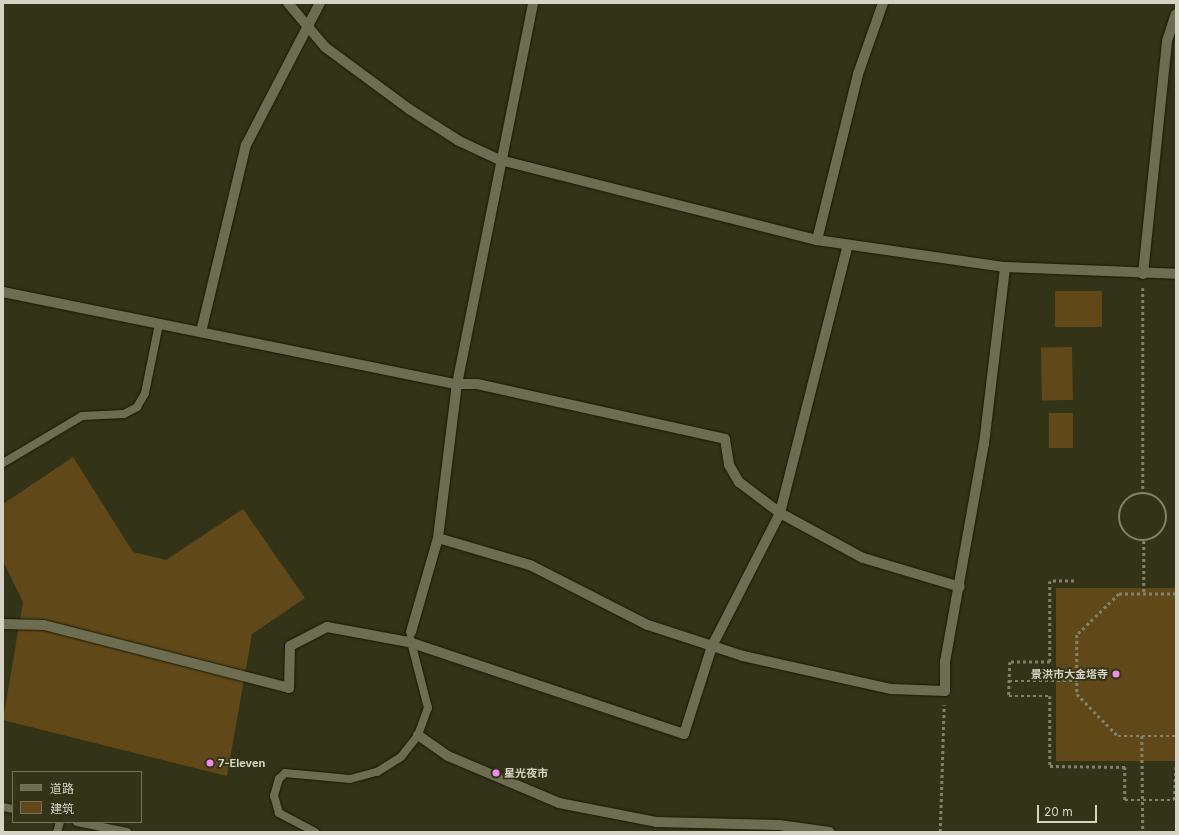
<!DOCTYPE html>
<html>
<head>
<meta charset="utf-8">
<style>
	body { margin:0 }
	#map { position:relative; width:1179px; height:835px; overflow:hidden; background:#333318; font-family:Inter,"Noto Sans SC",sans-serif }
	div>[style] { position:absolute }
	[style*='--x'] { left:calc(var(--x)*1px); top:calc(var(--y)*1px); width:calc(var(--w)*1px); rotate:calc(var(--a)*1deg) }
	.building>* { inset:0; background:#614819; transform-origin:0 0 }
	.path>* { height:2.5px; margin-top:-1.25px; transform-origin:0; background:repeating-linear-gradient(90deg,#82826c 0 3px,transparent 0 6px) }
	.path>.ring { margin:-1.25px; padding:0; box-sizing:content-box; background:none; border:2.5px solid #82826c; border-radius:50% }
	.roads { filter:drop-shadow(0 0 1px #1b1a02) drop-shadow(0 0 1px #1b1a02) }
	.lane>* { height:8px; margin:-4px; padding:0 4px; transform-origin:4px; border-radius:4px; background:#6d6d51 }
	.street>* { height:10px; margin:-5px; padding:0 5px; transform-origin:5px; border-radius:5px; background:#6d6d51 }
	.secondary>* { height:10px; margin:-5px; padding:0 5px; transform-origin:5px; border-radius:5px; background:#6d6d51 }
	.dots>* { width:11px; height:11px; translate:-50% -50%; box-sizing:border-box; border:2px solid #333318; border-radius:50% }
	span { translate:-50% -50%; white-space:nowrap; text-align:center; line-height:1.15; -webkit-text-stroke:3.5px #333318; paint-order:stroke }
	.poi-label { font-size:11px; color:#d4d4c5; font-weight:700 }
	.right { translate:-100% -50%; text-align:right }
	.left { translate:0 -50%; text-align:left }
	.frame { position:absolute; inset:0; border:4px solid #d4d4c5; pointer-events:none }
	.legend { position:absolute; left:12px; top:771px; width:130px; height:52px; box-sizing:border-box; background:#333318; border:1px solid #73735d; margin:0; padding:5px 7px; list-style:none; font-size:12px; color:#d4d4c5 }
	.legend li { display:flex; align-items:center; gap:8px; height:20px }
	.legend b { width:20px; border:1px solid #73735d }
	.scale { position:absolute; left:1037px; top:805px; width:60px; height:18px; box-sizing:border-box; border:2px solid #d4d4c5; border-top:0; padding-left:5px; font-size:12px; line-height:14px; white-space:nowrap; color:#d4d4c5; -webkit-text-stroke:3px #333318; paint-order:stroke }
</style>
</head>
<body>
<div id="map">
	<div class="building">
		<i style="left:1055px;top:291px;width:47px;height:36px"></i>
		<i style="left:1072px;top:347px;width:53px;height:31px;rotate:89deg"></i>
		<i style="left:1049px;top:413px;width:24px;height:35px"></i>
		<i style="clip-path:polygon(73px 457px,133px 552px,166px 560px,243px 509px,305px 598px,252px 634px,227px 776px,3px 720px,23px 602px,3px 561px,3px 504px)"></i>
		<i style="left:1056px;top:588px;width:120px;height:173px"></i>
	</div>
	<div class="path">
		<i style="--x:1143;--y:288;--w:205;--a:90"></i>
		<i class="ring" style="left:1119px;top:493px;width:45.5px;height:45.5px"></i>
		<i style="--x:1144;--y:541;--w:53;--a:90"></i>
		<i style="--x:1074;--y:581;--w:24;--a:180"></i>
		<i style="--x:1050;--y:581;--w:81;--a:90"></i>
		<i style="--x:1050;--y:662;--w:40;--a:180"></i>
		<i style="--x:1010;--y:662;--w:34;--a:92"></i>
		<i style="--x:1009;--y:696;--w:41;--a:0"></i>
		<i style="--x:1050;--y:696;--w:70;--a:90"></i>
		<i style="--x:1050;--y:766;--w:75;--a:0.8"></i>
		<i style="--x:1125;--y:767;--w:33;--a:90"></i>
		<i style="--x:1125;--y:800;--w:49;--a:0"></i>
		<i style="--x:1174;--y:800;--w:34;--a:-87"></i>
		<i style="--x:1176;--y:594;--w:57;--a:180"></i>
		<i style="--x:1119;--y:594;--w:59;--a:135.7"></i>
		<i style="--x:1077;--y:635;--w:59;--a:90"></i>
		<i style="--x:1077;--y:694;--w:59;--a:45.7"></i>
		<i style="--x:1118;--y:736;--w:58;--a:0"></i>
		<i style="--x:1009;--y:681;--w:68;--a:0"></i>
		<i style="--x:1142;--y:736;--w:96;--a:89.4"></i>
		<i style="--x:940;--y:832;--w:127;--a:-88.2"></i>
	</div>
	<div class="roads">
		<div class="lane">
			<i style="--x:3;--y:463;--w:92;--a:-30.7"></i>
			<i style="--x:82;--y:416;--w:42;--a:-2.7"></i>
			<i style="--x:124;--y:414;--w:15;--a:-28"></i>
			<i style="--x:137;--y:407;--w:16;--a:-60"></i>
			<i style="--x:145;--y:393;--w:70;--a:-78.5"></i>
			<i style="--x:3;--y:807;--w:10;--a:11"></i>
			<i style="--x:77;--y:822;--w:51;--a:11.3"></i>
			<i style="--x:57;--y:832;--w:10;--a:-73"></i>
			<i style="--x:315;--y:832;--w:41;--a:-152.2"></i>
			<i style="--x:279;--y:813;--w:18;--a:-106"></i>
			<i style="--x:274;--y:796;--w:18;--a:-74"></i>
			<i style="--x:279;--y:779;--w:8;--a:-45"></i>
			<i style="--x:285;--y:773;--w:65;--a:5.3"></i>
			<i style="--x:350;--y:779;--w:28;--a:-15"></i>
			<i style="--x:377;--y:772;--w:28;--a:-32"></i>
			<i style="--x:401;--y:757;--w:28;--a:-52"></i>
			<i style="--x:418;--y:735;--w:29;--a:-70"></i>
			<i style="--x:428;--y:708;--w:72;--a:-104.4"></i>
		</div>
		<div class="street">
			<i style="--x:288;--y:3;--w:57;--a:49.9"></i>
			<i style="--x:325;--y:47;--w:104;--a:36.4"></i>
			<i style="--x:409;--y:109;--w:59;--a:32.6"></i>
			<i style="--x:459;--y:141;--w:45;--a:24.9"></i>
			<i style="--x:817;--y:240;--w:171;--a:-76.1"></i>
			<i style="--x:858;--y:74;--w:75;--a:-70.6"></i>
			<i style="--x:3;--y:292;--w:463;--a:11.5"></i>
			<i style="--x:457;--y:384;--w:20;--a:0"></i>
			<i style="--x:477;--y:384;--w:254;--a:12.5"></i>
			<i style="--x:725;--y:439;--w:26;--a:81"></i>
			<i style="--x:729;--y:465;--w:20;--a:60"></i>
			<i style="--x:739;--y:482;--w:51;--a:37.1"></i>
			<i style="--x:780;--y:513;--w:94;--a:28.5"></i>
			<i style="--x:863;--y:558;--w:101;--a:16.6"></i>
			<i style="--x:201;--y:332;--w:192;--a:-76.5"></i>
			<i style="--x:246;--y:145;--w:160;--a:-62.5"></i>
			<i style="--x:438;--y:538;--w:96;--a:16.4"></i>
			<i style="--x:530;--y:565;--w:132;--a:27"></i>
			<i style="--x:648;--y:625;--w:100;--a:18.1"></i>
			<i style="--x:743;--y:656;--w:152;--a:12.6"></i>
			<i style="--x:891;--y:689;--w:54;--a:2.1"></i>
			<i style="--x:945;--y:691;--w:29;--a:-90"></i>
			<i style="--x:945;--y:662;--w:221;--a:-79.9"></i>
			<i style="--x:984;--y:444;--w:178;--a:-83.2"></i>
			<i style="--x:3;--y:624;--w:41;--a:1.4"></i>
			<i style="--x:44;--y:625;--w:253;--a:14.4"></i>
			<i style="--x:289;--y:688;--w:42;--a:-88.6"></i>
			<i style="--x:290;--y:646;--w:42;--a:-27.2"></i>
			<i style="--x:327;--y:627;--w:83;--a:10.4"></i>
			<i style="--x:409;--y:642;--w:290;--a:18.5"></i>
			<i style="--x:684;--y:734;--w:92;--a:-72.3"></i>
			<i style="--x:712;--y:646;--w:149;--a:-62.9"></i>
			<i style="--x:780;--y:513;--w:276;--a:-75.8"></i>
			<i style="--x:411;--y:632;--w:98;--a:-74"></i>
			<i style="--x:438;--y:538;--w:155;--a:-83"></i>
			<i style="--x:457;--y:384;--w:389;--a:-78.7"></i>
			<i style="--x:418;--y:735;--w:37;--a:35"></i>
			<i style="--x:448;--y:756;--w:121;--a:22.9"></i>
			<i style="--x:559;--y:803;--w:100;--a:11"></i>
			<i style="--x:657;--y:822;--w:122;--a:1.4"></i>
			<i style="--x:779;--y:825;--w:51;--a:7.8"></i>
		</div>
		<div class="secondary">
			<i style="--x:500;--y:160;--w:327;--a:14.2"></i>
			<i style="--x:817;--y:240;--w:190;--a:8.2"></i>
			<i style="--x:1005;--y:267;--w:171;--a:2.3"></i>
			<i style="--x:1143;--y:274;--w:234;--a:-84.1"></i>
			<i style="--x:1167;--y:41;--w:28;--a:-72"></i>
		</div>
	</div>
	<div class="dots">
		<i style="left:1116px;top:674px;background:#f38af1"></i>
		<i style="left:210px;top:763px;background:#f38af1"></i>
		<i style="left:496px;top:773px;background:#f38af1"></i>
	</div>
	<div class="poi-label">
		<span class="right" style="left:1108px;top:674px">景洪市大金塔寺</span>
		<span class="left" style="left:218px;top:763px">7-Eleven</span>
		<span class="left" style="left:504px;top:773px">星光夜市</span>
	</div>
	<div class="frame"></div>
	<ul class="legend">
	<li><b style="height:5px;background:#6d6d51"></b>道路</li>
	<li><b style="height:11px;background:#614819"></b>建筑</li>
	</ul>
	<div class="scale">20 m</div>
</div>
</body>
</html>
